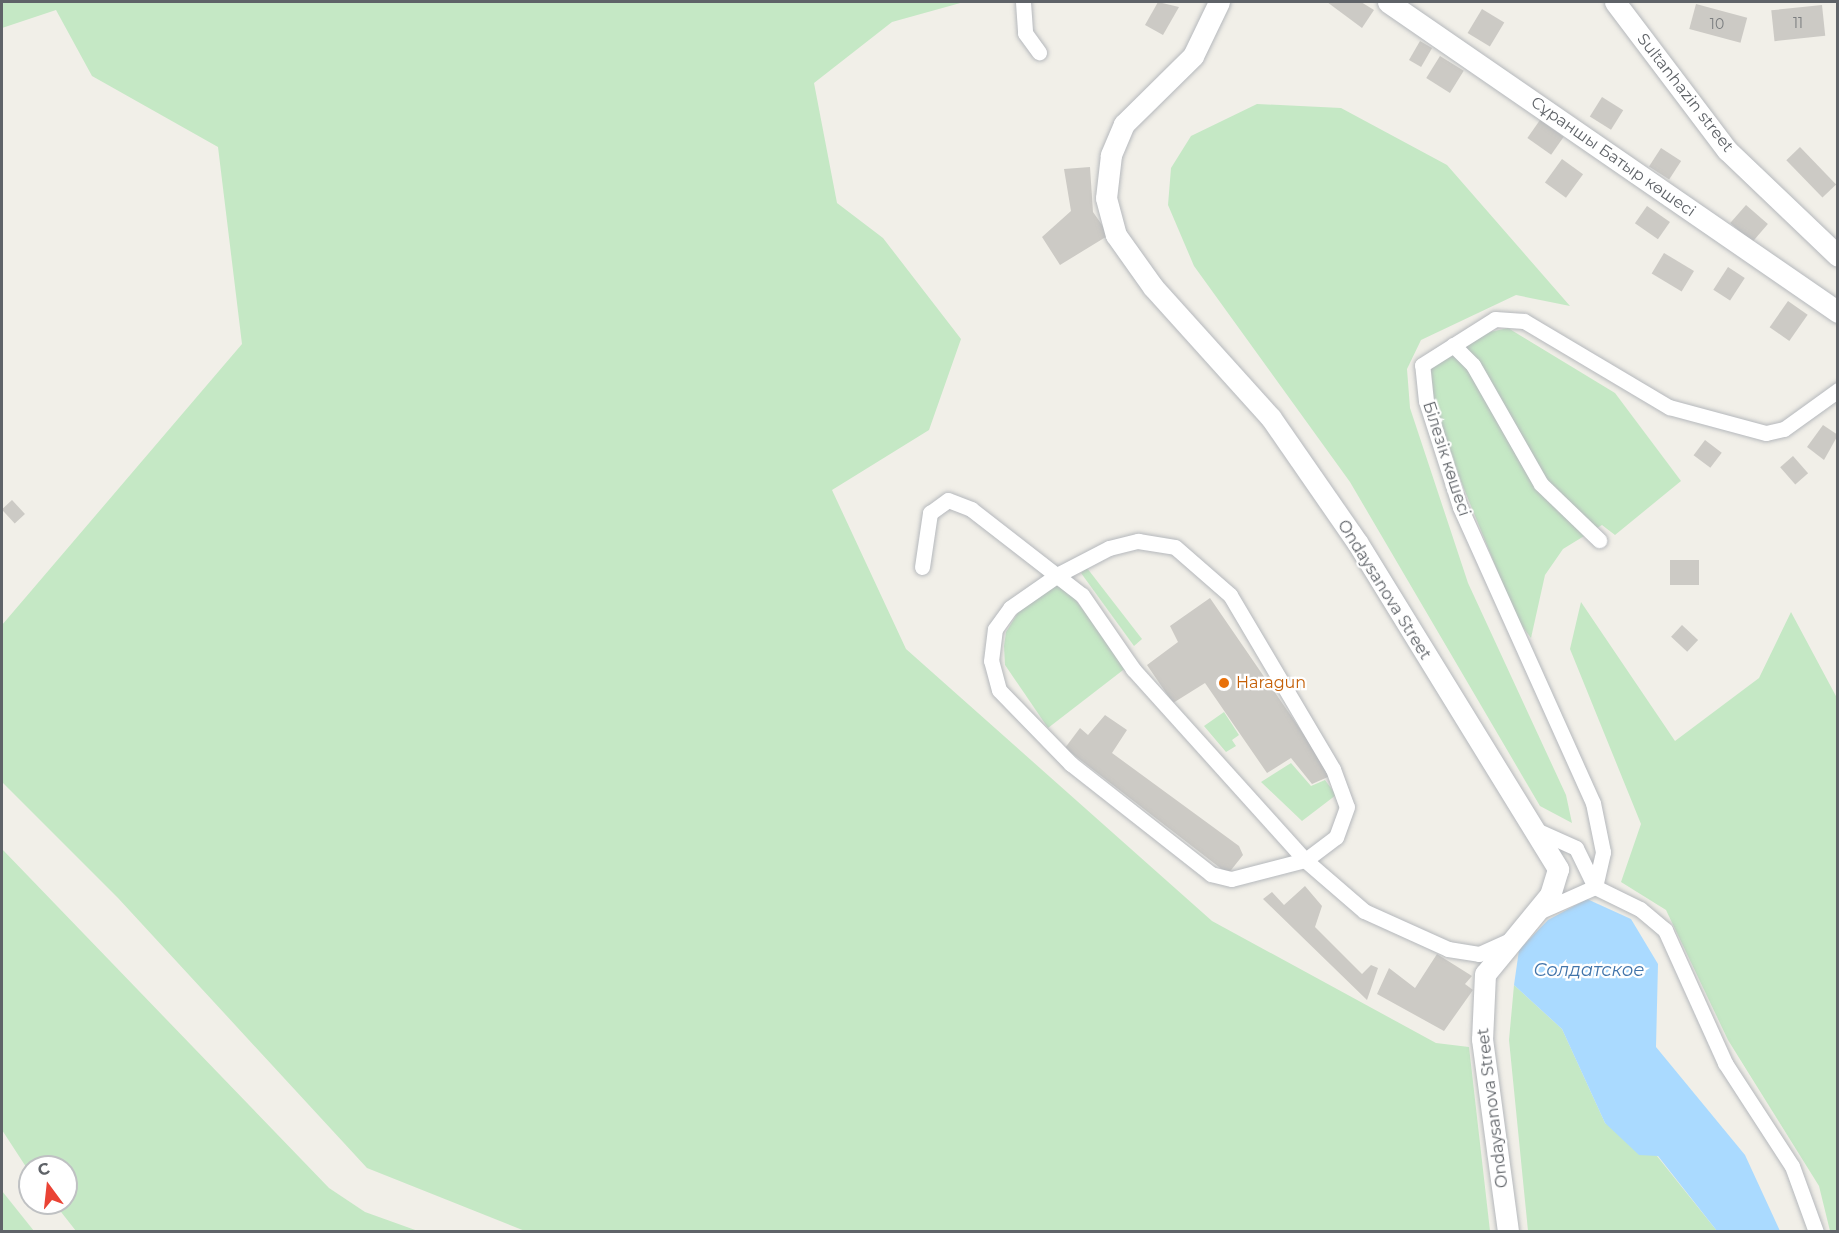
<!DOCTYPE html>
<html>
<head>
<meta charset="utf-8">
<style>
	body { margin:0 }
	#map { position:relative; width:1839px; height:1233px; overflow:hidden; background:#f1efe8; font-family:Montserrat,sans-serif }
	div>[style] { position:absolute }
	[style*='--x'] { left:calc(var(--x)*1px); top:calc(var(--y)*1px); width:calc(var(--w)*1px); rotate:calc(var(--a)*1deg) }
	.green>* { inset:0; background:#c5e8c5 }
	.water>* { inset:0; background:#aadaff }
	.building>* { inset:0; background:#cccac5; transform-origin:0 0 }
	.roads { filter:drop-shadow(0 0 2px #b5b8bc) drop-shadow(0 0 2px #b5b8bc) }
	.street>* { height:15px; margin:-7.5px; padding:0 7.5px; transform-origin:7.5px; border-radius:7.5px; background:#fff }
	.secondary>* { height:21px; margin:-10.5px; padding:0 10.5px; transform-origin:10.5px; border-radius:10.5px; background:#fff }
	.dots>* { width:16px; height:16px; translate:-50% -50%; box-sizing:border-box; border:3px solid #fff; border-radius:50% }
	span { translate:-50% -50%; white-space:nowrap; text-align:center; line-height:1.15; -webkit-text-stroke:4.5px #fff; paint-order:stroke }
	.number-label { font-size:14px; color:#7a7d7f }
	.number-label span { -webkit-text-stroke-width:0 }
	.street-label { font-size:16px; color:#5f6368 }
	.food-label { font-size:16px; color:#c56008 }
	.left { translate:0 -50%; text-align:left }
	.water-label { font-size:18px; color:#4174aa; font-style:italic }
	.frame { position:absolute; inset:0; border:3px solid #5f6368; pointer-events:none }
	.north { position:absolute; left:18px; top:1155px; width:60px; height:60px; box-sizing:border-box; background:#fff; border:2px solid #bfc1c3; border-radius:50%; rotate:345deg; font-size:16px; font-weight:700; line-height:24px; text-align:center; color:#5f6368 }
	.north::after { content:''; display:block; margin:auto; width:21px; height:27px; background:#ea4335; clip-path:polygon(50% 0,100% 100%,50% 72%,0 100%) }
</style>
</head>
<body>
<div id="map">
	<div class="green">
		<i style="clip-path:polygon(2px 2px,964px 2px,892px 22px,814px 83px,837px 203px,883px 238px,961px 339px,929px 430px,832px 490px,906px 649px,1212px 921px,1436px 1043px,1469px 1047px,1490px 1231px,525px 1231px,367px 1168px,118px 898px,2px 782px,2px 625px,242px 344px,218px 147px,92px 76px,56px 10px,2px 28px)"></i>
		<i style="clip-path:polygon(1257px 104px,1341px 108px,1447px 165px,1570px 306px,1516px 295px,1421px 340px,1407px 369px,1410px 408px,1468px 583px,1566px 795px,1572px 823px,1540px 806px,1350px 482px,1194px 266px,1168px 205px,1171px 168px,1191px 136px)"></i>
		<i style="clip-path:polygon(1508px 328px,1615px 393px,1681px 481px,1615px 535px,1602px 525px,1563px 549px,1545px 575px,1531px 638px,1517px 619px,1436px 420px,1431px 369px,1481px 334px)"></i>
		<i style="clip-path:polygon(1087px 568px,1142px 639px,1134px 646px,1081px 573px)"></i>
		<i style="clip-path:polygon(1061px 581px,1127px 667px,1048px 728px,1005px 665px,1004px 646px,1006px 632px,1021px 608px)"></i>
		<i style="clip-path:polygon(1581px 602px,1675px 741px,1759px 678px,1791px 612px,1837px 698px,1837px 1231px,1830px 1231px,1819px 1186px,1728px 1040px,1666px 910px,1621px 882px,1641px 824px,1570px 649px)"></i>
		<i style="clip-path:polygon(1224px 712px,1239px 735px,1232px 740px,1236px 746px,1226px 752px,1204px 726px)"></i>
		<i style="clip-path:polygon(1291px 763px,1311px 786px,1325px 780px,1336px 795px,1302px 821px,1261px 782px)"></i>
		<i style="clip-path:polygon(2px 849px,329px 1188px,365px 1212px,418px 1231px,76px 1231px,54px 1203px,66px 1203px,66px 1167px,30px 1167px,30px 1173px,2px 1130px)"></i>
		<i style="clip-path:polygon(1514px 985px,1562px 1029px,1605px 1123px,1657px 1156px,1717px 1231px,1528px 1231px,1509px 1040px)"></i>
		<i style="clip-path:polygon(2px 1191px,34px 1231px,2px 1231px)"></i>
	</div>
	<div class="water">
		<i style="clip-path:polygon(1587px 899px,1631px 919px,1658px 964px,1656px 1047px,1745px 1155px,1780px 1231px,1717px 1231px,1658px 1156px,1639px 1155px,1605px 1123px,1562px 1029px,1514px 985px,1519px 950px,1548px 920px)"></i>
	</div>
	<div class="building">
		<i style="clip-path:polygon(1158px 2px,1179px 7px,1163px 35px,1145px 25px)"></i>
		<i style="clip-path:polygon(1327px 2px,1361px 2px,1374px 10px,1362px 28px)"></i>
		<i style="left:1696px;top:4px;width:53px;height:26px;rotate:15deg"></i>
		<i style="left:1822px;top:5px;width:31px;height:51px;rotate:84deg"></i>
		<i style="left:1482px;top:9px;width:26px;height:28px;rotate:31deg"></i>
		<i style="left:1420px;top:41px;width:14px;height:22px;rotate:30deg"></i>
		<i style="left:1440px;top:56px;width:28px;height:26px;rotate:32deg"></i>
		<i style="left:1602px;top:97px;width:25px;height:23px;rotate:32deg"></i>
		<i style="left:1540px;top:120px;width:29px;height:22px;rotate:35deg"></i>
		<i style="left:1800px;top:147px;width:52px;height:19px;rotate:46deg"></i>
		<i style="left:1661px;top:148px;width:24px;height:22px;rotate:33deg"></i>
		<i style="left:1562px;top:159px;width:26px;height:29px;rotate:36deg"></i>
		<i style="clip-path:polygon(1090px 167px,1093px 212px,1109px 235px,1060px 265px,1042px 237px,1071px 211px,1064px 169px)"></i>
		<i style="left:1746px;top:205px;width:29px;height:24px;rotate:41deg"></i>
		<i style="left:1647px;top:206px;width:28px;height:21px;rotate:35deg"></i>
		<i style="left:1664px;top:253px;width:35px;height:24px;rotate:31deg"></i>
		<i style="left:1728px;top:267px;width:20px;height:27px;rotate:33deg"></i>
		<i style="left:1788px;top:301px;width:24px;height:32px;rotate:35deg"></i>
		<i style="clip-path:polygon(1823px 425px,1838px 435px,1824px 460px,1807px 447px)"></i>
		<i style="left:1705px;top:440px;width:21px;height:19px;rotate:37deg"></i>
		<i style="left:1793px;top:456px;width:23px;height:17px;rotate:49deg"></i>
		<i style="left:12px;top:500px;width:19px;height:14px;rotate:47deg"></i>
		<i style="left:1670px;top:560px;width:29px;height:25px"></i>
		<i style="clip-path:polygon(1210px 598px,1309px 742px,1330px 776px,1312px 784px,1291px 758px,1267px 773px,1205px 683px,1173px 703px,1147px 665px,1178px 642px,1170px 626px)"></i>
		<i style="left:1682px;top:625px;width:22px;height:16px;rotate:43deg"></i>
		<i style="clip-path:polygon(1105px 715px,1127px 730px,1112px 753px,1239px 846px,1243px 855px,1228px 874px,1065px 748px,1080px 728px,1088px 735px)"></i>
		<i style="clip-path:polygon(1305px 886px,1322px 906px,1315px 927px,1362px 974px,1371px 965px,1378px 968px,1367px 1000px,1263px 899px,1272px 892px,1284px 905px)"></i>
		<i style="clip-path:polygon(1437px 954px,1472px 976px,1465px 984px,1473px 990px,1444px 1031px,1377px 994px,1389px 968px,1415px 988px)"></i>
	</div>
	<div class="roads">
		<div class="street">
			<i style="--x:1023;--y:2;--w:31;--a:86"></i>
			<i style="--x:1025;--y:33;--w:24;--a:54"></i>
			<i style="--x:1453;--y:345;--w:28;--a:45"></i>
			<i style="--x:1473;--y:365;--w:137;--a:60.3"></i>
			<i style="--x:1541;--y:484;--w:81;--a:44"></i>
			<i style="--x:1138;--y:541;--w:37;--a:9"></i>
			<i style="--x:1175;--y:547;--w:73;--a:41.1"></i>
			<i style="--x:1230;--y:595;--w:202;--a:59.4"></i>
			<i style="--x:1333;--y:769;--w:40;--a:69.8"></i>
			<i style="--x:1347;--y:807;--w:32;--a:110"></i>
			<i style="--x:1336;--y:837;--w:39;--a:143"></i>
			<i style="--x:1305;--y:860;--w:76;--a:165.6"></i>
			<i style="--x:1231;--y:879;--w:21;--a:-166"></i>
			<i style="--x:1211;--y:874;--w:178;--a:-141.8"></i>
			<i style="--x:1071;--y:764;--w:103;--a:-134.2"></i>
			<i style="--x:999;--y:690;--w:30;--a:-105"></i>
			<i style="--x:991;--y:661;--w:32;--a:-83"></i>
			<i style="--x:995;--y:629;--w:26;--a:-54"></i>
			<i style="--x:1010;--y:608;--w:60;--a:-34.8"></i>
			<i style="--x:1059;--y:574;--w:56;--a:-27.5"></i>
			<i style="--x:1109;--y:548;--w:30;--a:-14"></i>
			<i style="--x:922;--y:567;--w:55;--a:-81.6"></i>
			<i style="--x:930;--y:513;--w:22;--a:-36"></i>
			<i style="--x:948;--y:500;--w:25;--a:21"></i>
			<i style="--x:971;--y:509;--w:140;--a:37.8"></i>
			<i style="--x:1082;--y:595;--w:90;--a:55.4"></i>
			<i style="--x:1133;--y:669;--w:257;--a:48"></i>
			<i style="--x:1305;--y:860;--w:78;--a:40.8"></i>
			<i style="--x:1364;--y:911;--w:92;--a:24.3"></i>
			<i style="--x:1448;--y:949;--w:31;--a:9"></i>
			<i style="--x:1479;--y:954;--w:34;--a:-24"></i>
			<i style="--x:1534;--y:829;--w:46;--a:24.3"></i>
			<i style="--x:1576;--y:848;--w:43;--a:64"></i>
			<i style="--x:1595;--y:887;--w:36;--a:-77"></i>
			<i style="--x:1603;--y:852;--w:50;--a:-101.5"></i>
			<i style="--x:1593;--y:803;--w:325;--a:-114.2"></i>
			<i style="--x:1460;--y:507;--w:111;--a:-107.8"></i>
			<i style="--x:1426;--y:401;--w:36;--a:-96"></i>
			<i style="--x:1422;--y:365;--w:86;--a:-32.2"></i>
			<i style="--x:1495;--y:319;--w:29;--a:4"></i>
			<i style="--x:1524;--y:321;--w:169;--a:30.7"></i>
			<i style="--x:1669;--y:407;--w:100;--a:15"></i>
			<i style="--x:1766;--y:433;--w:18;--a:-13"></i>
			<i style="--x:1784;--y:429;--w:67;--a:-35.8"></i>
			<i style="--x:1543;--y:910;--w:57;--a:-23.9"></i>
			<i style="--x:1595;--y:887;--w:50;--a:26.1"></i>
			<i style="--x:1640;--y:909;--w:33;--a:40"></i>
			<i style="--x:1665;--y:930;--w:146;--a:65.7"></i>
			<i style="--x:1725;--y:1063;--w:123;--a:57"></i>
			<i style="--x:1792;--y:1166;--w:70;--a:70"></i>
		</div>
		<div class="secondary">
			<i style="--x:1219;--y:2;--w:60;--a:115.7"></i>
			<i style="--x:1193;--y:56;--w:97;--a:135.4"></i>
			<i style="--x:1124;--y:124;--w:34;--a:113"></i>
			<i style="--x:1111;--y:155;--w:43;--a:96.6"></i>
			<i style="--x:1106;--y:198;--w:38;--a:75"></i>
			<i style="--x:1116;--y:235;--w:64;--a:54.6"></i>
			<i style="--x:1153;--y:287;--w:176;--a:48"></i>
			<i style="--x:1271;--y:418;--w:151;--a:55.3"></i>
			<i style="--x:1357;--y:542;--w:384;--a:58.4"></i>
			<i style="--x:1558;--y:869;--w:27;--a:107"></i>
			<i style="--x:1550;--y:895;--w:102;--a:129.4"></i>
			<i style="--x:1485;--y:974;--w:65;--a:92.6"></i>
			<i style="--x:1482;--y:1039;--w:195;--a:82.3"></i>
			<i style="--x:1388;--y:2;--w:546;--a:34.56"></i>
			<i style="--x:1615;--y:2;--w:186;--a:52.9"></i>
			<i style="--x:1727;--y:150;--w:153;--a:43.7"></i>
		</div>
	</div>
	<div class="dots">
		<i style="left:1224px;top:683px;background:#e8710a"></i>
	</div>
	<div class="number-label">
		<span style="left:1798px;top:23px">11</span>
		<span style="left:1717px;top:24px">10</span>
	</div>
	<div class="street-label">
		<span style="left:1685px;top:93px;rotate:52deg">Sultanhazin street</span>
		<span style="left:1613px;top:157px;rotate:35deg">Сұраншы Батыр көшесі</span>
		<span style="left:1446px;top:459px;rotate:72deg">Білезік көшесі</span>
		<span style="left:1384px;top:590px;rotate:58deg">Ondaysanova Street</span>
		<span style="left:1493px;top:1108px;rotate:-97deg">Ondaysanova Street</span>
	</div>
	<div class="food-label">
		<span class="left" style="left:1236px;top:683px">Haragun</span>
	</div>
	<div class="water-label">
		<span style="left:1589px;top:970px">Солдатское</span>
	</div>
	<div class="frame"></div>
	<div class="north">С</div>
</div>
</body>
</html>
